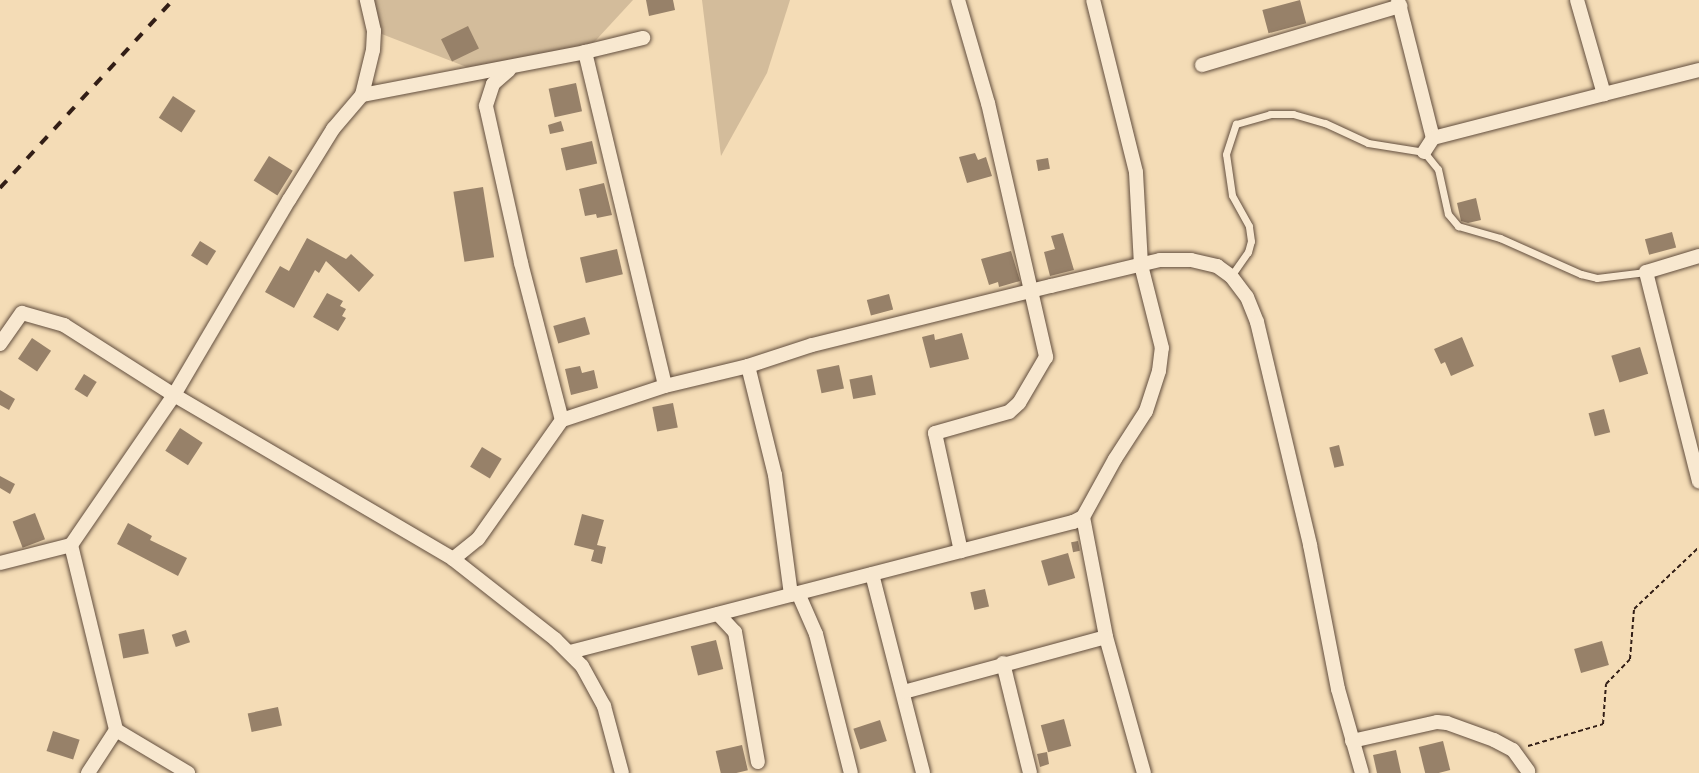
<!DOCTYPE html>
<html>
<head>
<meta charset="utf-8">
<style>
	body { margin:0 }
	#map { position:relative; width:1699px; height:773px; overflow:hidden; background:#f4dcb6; font-family:"IM FELL Great Primer",serif }
	div>[style] { position:absolute }
	[style*='--x'] { left:calc(var(--x)*1px); top:calc(var(--y)*1px); width:calc(var(--w)*1px); rotate:calc(var(--a)*1deg) }
	.green>* { inset:0; background:#d3bc9b }
	.building>* { inset:0; background:#978169; transform-origin:0 0 }
	.path>* { height:2px; margin-top:-1px; transform-origin:0; background:repeating-linear-gradient(90deg,#321e16 0 4.5px,transparent 0 7.5px) }
	.roads { filter:drop-shadow(0 0 2px #624e3e) drop-shadow(0 0 2px #624e3e) }
	.lane>* { height:7px; margin:-3.5px; padding:0 3.5px; transform-origin:3.5px; border-radius:3.5px; background:#f8e8d0 }
	.street>* { height:14px; margin:-7px; padding:0 7px; transform-origin:7px; border-radius:7px; background:#f8e8d0 }
	.rail>* { height:4px; margin-top:-2px; transform-origin:0; background:repeating-linear-gradient(90deg,#321e16 0 10px,transparent 0 20px) }
	span { translate:-50% -50%; white-space:nowrap; text-align:center; line-height:1.15; -webkit-text-stroke:6px #f8e8d0; paint-order:stroke }
</style>
</head>
<body>
<div id="map">
	<div class="green">
		<i style="clip-path:polygon(367px 0,633px 0,585px 52px,482px 73px,374px 31px)"></i>
		<i style="clip-path:polygon(702px 0,790px 0,767px 73px,721px 156px)"></i>
	</div>
	<div class="building">
		<i style="clip-path:polygon(646px 0,673px 0,675px 10px,649px 16px)"></i>
		<i style="left:1300px;top:0;width:24px;height:39px;rotate:75deg"></i>
		<i style="left:468px;top:26px;width:25px;height:30px;rotate:64deg"></i>
		<i style="left:576px;top:83px;width:29px;height:28px;rotate:78deg"></i>
		<i style="left:173px;top:96px;width:27px;height:26px;rotate:33deg"></i>
		<i style="clip-path:polygon(561px 121px,564px 131px,550px 134px,548px 125px)"></i>
		<i style="left:592px;top:141px;width:23px;height:32px;rotate:77deg"></i>
		<i style="clip-path:polygon(975px 153px,978px 160px,986px 157px,992px 176px,967px 183px,959px 157px)"></i>
		<i style="left:269px;top:156px;width:28px;height:29px;rotate:32deg"></i>
		<i style="left:1048px;top:158px;width:11px;height:12px;rotate:80deg"></i>
		<i style="clip-path:polygon(604px 183px,612px 215px,597px 218px,596px 214px,585px 216px,579px 189px)"></i>
		<i style="left:483px;top:187px;width:71px;height:30px;rotate:81deg"></i>
		<i style="clip-path:polygon(1476px 198px,1481px 220px,1468px 223px,1461px 221px,1457px 203px)"></i>
		<i style="left:1672px;top:232px;width:16px;height:28px;rotate:75deg"></i>
		<i style="clip-path:polygon(1063px 233px,1074px 270px,1050px 276px,1044px 252px,1055px 249px,1051px 236px)"></i>
		<i style="clip-path:polygon(307px 238px,346px 259px,351px 254px,374px 275px,359px 292px,326px 261px,319px 273px,315px 270px,294px 308px,265px 292px,280px 266px,289px 271px)"></i>
		<i style="left:200px;top:241px;width:19px;height:17px;rotate:32deg"></i>
		<i style="left:617px;top:249px;width:26px;height:38px;rotate:77deg"></i>
		<i style="clip-path:polygon(1011px 251px,1020px 281px,999px 287px,998px 282px,989px 285px,981px 259px)"></i>
		<i style="clip-path:polygon(327px 293px,343px 301px,340px 306px,346px 309px,342px 316px,346px 318px,338px 331px,313px 317px)"></i>
		<i style="left:889px;top:294px;width:16px;height:23px;rotate:75deg"></i>
		<i style="left:585px;top:317px;width:18px;height:33px;rotate:74deg"></i>
		<i style="clip-path:polygon(962px 333px,969px 359px,930px 368px,922px 337px,934px 334px,935px 340px)"></i>
		<i style="clip-path:polygon(1462px 337px,1474px 366px,1451px 376px,1445px 362px,1441px 364px,1434px 349px)"></i>
		<i style="left:32px;top:338px;width:23px;height:25px;rotate:34deg"></i>
		<i style="left:1640px;top:347px;width:28px;height:30px;rotate:73deg"></i>
		<i style="left:839px;top:365px;width:24px;height:23px;rotate:78deg"></i>
		<i style="clip-path:polygon(580px 366px,582px 373px,594px 370px,598px 388px,571px 395px,565px 369px)"></i>
		<i style="left:84px;top:374px;width:15px;height:18px;rotate:32deg"></i>
		<i style="left:872px;top:375px;width:20px;height:23px;rotate:79deg"></i>
		<i style="clip-path:polygon(0 390px,15px 399px,9px 410px,0 405px)"></i>
		<i style="left:673px;top:403px;width:25px;height:21px;rotate:79deg"></i>
		<i style="left:1604px;top:409px;width:24px;height:16px;rotate:75deg"></i>
		<i style="left:180px;top:428px;width:27px;height:27px;rotate:33deg"></i>
		<i style="left:1339px;top:445px;width:21px;height:10px;rotate:76deg"></i>
		<i style="left:482px;top:447px;width:23px;height:23px;rotate:31deg"></i>
		<i style="clip-path:polygon(0 476px,15px 484px,10px 494px,0 488px)"></i>
		<i style="left:35px;top:513px;width:28px;height:24px;rotate:69deg"></i>
		<i style="clip-path:polygon(582px 514px,604px 520px,597px 545px,606px 547px,602px 564px,591px 561px,594px 550px,574px 545px)"></i>
		<i style="clip-path:polygon(128px 523px,152px 536px,150px 540px,187px 558px,178px 576px,117px 544px)"></i>
		<i style="left:1078px;top:541px;width:10px;height:7px;rotate:79deg"></i>
		<i style="left:1068px;top:553px;width:26px;height:28px;rotate:74deg"></i>
		<i style="left:985px;top:589px;width:18px;height:15px;rotate:77deg"></i>
		<i style="left:144px;top:629px;width:25px;height:26px;rotate:79deg"></i>
		<i style="left:186px;top:630px;width:13px;height:15px;rotate:72deg"></i>
		<i style="left:716px;top:640px;width:30px;height:26px;rotate:76deg"></i>
		<i style="left:1602px;top:641px;width:25px;height:29px;rotate:74deg"></i>
		<i style="left:278px;top:707px;width:19px;height:31px;rotate:78deg"></i>
		<i style="left:1064px;top:719px;width:28px;height:24px;rotate:75deg"></i>
		<i style="left:880px;top:720px;width:22px;height:28px;rotate:72deg"></i>
		<i style="left:53px;top:731px;width:28px;height:21px;rotate:18deg"></i>
		<i style="left:1443px;top:741px;width:30px;height:25px;rotate:76deg"></i>
		<i style="left:742px;top:745px;width:26px;height:27px;rotate:77deg"></i>
		<i style="clip-path:polygon(1396px 750px,1401px 773px,1377px 773px,1373px 755px)"></i>
		<i style="clip-path:polygon(1047px 752px,1049px 764px,1040px 767px,1037px 754px)"></i>
	</div>
	<div class="path">
		<i style="--x:1528;--y:746;--w:78;--a:-16.3"></i>
		<i style="--x:1603;--y:724;--w:40;--a:-85.7"></i>
		<i style="--x:1606;--y:684;--w:35;--a:-46"></i>
		<i style="--x:1630;--y:659;--w:50;--a:-85.4"></i>
		<i style="--x:1634;--y:609;--w:90;--a:-43.6"></i>
	</div>
	<div class="roads">
		<div class="lane">
			<i style="--x:1231;--y:276;--w:29;--a:-55"></i>
			<i style="--x:1248;--y:252;--w:11;--a:-75"></i>
			<i style="--x:1251;--y:241;--w:15;--a:-98"></i>
			<i style="--x:1249;--y:226;--w:35;--a:-119"></i>
			<i style="--x:1232;--y:195;--w:41;--a:-98.3"></i>
			<i style="--x:1226;--y:154;--w:32;--a:-72"></i>
			<i style="--x:1236;--y:124;--w:35;--a:-16"></i>
			<i style="--x:1270;--y:114;--w:23;--a:0"></i>
			<i style="--x:1293;--y:114;--w:33;--a:16"></i>
			<i style="--x:1325;--y:123;--w:47;--a:24.9"></i>
			<i style="--x:1368;--y:143;--w:57;--a:9.1"></i>
			<i style="--x:1424;--y:152;--w:22;--a:51"></i>
			<i style="--x:1438;--y:169;--w:46;--a:77.5"></i>
			<i style="--x:1448;--y:214;--w:16;--a:50"></i>
			<i style="--x:1458;--y:226;--w:44;--a:15.9"></i>
			<i style="--x:1500;--y:238;--w:89;--a:24"></i>
			<i style="--x:1581;--y:274;--w:16;--a:14"></i>
			<i style="--x:1597;--y:278;--w:49;--a:-7"></i>
		</div>
		<div class="street">
			<i style="--x:958;--y:0;--w:107;--a:73.8"></i>
			<i style="--x:988;--y:103;--w:261;--a:77.1"></i>
			<i style="--x:1046;--y:357;--w:53;--a:120.4"></i>
			<i style="--x:1019;--y:403;--w:13;--a:138"></i>
			<i style="--x:1009;--y:412;--w:77;--a:164.2"></i>
			<i style="--x:935;--y:433;--w:121;--a:77.6"></i>
			<i style="--x:1398;--y:0;--w:142;--a:75.8"></i>
			<i style="--x:1433;--y:138;--w:177;--a:-14.4"></i>
			<i style="--x:1577;--y:0;--w:98;--a:74"></i>
			<i style="--x:1604;--y:94;--w:98;--a:-14.2"></i>
			<i style="--x:585;--y:52;--w:60;--a:-13.6"></i>
			<i style="--x:1202;--y:65;--w:207;--a:-16.6"></i>
			<i style="--x:509;--y:70;--w:21;--a:139"></i>
			<i style="--x:493;--y:84;--w:23;--a:108"></i>
			<i style="--x:486;--y:106;--w:161;--a:77.4"></i>
			<i style="--x:521;--y:263;--w:162;--a:75.4"></i>
			<i style="--x:362;--y:95;--w:227;--a:-10.9"></i>
			<i style="--x:585;--y:52;--w:343;--a:76.5"></i>
			<i style="--x:1424;--y:152;--w:17;--a:-57"></i>
			<i style="--x:1699;--y:256;--w:55;--a:163.2"></i>
			<i style="--x:1646;--y:272;--w:216;--a:75.8"></i>
			<i style="--x:0;--y:344;--w:38;--a:-55"></i>
			<i style="--x:22;--y:313;--w:44;--a:15.9"></i>
			<i style="--x:64;--y:325;--w:130;--a:32.5"></i>
			<i style="--x:174;--y:395;--w:324;--a:30.4"></i>
			<i style="--x:453;--y:559;--w:32;--a:-39"></i>
			<i style="--x:478;--y:539;--w:146;--a:-54.8"></i>
			<i style="--x:562;--y:420;--w:108;--a:-18.3"></i>
			<i style="--x:665;--y:386;--w:85;--a:-13.5"></i>
			<i style="--x:748;--y:366;--w:67;--a:-18.2"></i>
			<i style="--x:812;--y:345;--w:246;--a:-13.9"></i>
			<i style="--x:1051;--y:286;--w:112;--a:-13.4"></i>
			<i style="--x:1160;--y:260;--w:31;--a:0"></i>
			<i style="--x:1191;--y:260;--w:27;--a:13"></i>
			<i style="--x:1217;--y:266;--w:17;--a:36"></i>
			<i style="--x:1231;--y:276;--w:26;--a:53"></i>
			<i style="--x:1247;--y:297;--w:27;--a:68"></i>
			<i style="--x:1257;--y:322;--w:229;--a:76.6"></i>
			<i style="--x:1310;--y:545;--w:147;--a:79"></i>
			<i style="--x:1338;--y:689;--w:87;--a:74.1"></i>
			<i style="--x:748;--y:366;--w:112;--a:76.1"></i>
			<i style="--x:775;--y:475;--w:121;--a:82.4"></i>
			<i style="--x:1083;--y:517;--w:122;--a:79.1"></i>
			<i style="--x:1106;--y:637;--w:141;--a:74.4"></i>
			<i style="--x:71;--y:545;--w:190;--a:76.3"></i>
			<i style="--x:116;--y:730;--w:84;--a:30.8"></i>
			<i style="--x:453;--y:559;--w:130;--a:38.1"></i>
			<i style="--x:555;--y:639;--w:38;--a:45"></i>
			<i style="--x:582;--y:666;--w:46;--a:61.2"></i>
			<i style="--x:604;--y:706;--w:69;--a:75"></i>
			<i style="--x:0;--y:563;--w:73;--a:-14.2"></i>
			<i style="--x:71;--y:545;--w:182;--a:-55.5"></i>
			<i style="--x:174;--y:395;--w:226;--a:-59.5"></i>
			<i style="--x:289;--y:200;--w:84;--a:-58.2"></i>
			<i style="--x:333;--y:129;--w:45;--a:-49.5"></i>
			<i style="--x:362;--y:95;--w:46;--a:-76.3"></i>
			<i style="--x:373;--y:50;--w:19;--a:-87"></i>
			<i style="--x:374;--y:31;--w:32;--a:-103"></i>
			<i style="--x:872;--y:574;--w:205;--a:75.6"></i>
			<i style="--x:798;--y:593;--w:45;--a:66.3"></i>
			<i style="--x:816;--y:634;--w:143;--a:75.9"></i>
			<i style="--x:718;--y:614;--w:25;--a:47"></i>
			<i style="--x:735;--y:632;--w:132;--a:80"></i>
			<i style="--x:570;--y:652;--w:520;--a:-14.49"></i>
			<i style="--x:1073;--y:522;--w:11;--a:-27"></i>
			<i style="--x:1083;--y:517;--w:66;--a:-61.1"></i>
			<i style="--x:1115;--y:459;--w:57;--a:-57.1"></i>
			<i style="--x:1146;--y:411;--w:42;--a:-72"></i>
			<i style="--x:1159;--y:371;--w:23;--a:-83"></i>
			<i style="--x:1162;--y:348;--w:86;--a:-104.2"></i>
			<i style="--x:1141;--y:265;--w:93;--a:-93.1"></i>
			<i style="--x:1136;--y:172;--w:177;--a:-104"></i>
			<i style="--x:1003;--y:663;--w:113;--a:76.2"></i>
			<i style="--x:904;--y:692;--w:209;--a:-15.2"></i>
			<i style="--x:1352;--y:741;--w:87;--a:-12.6"></i>
			<i style="--x:1437;--y:722;--w:10;--a:6"></i>
			<i style="--x:1447;--y:723;--w:50;--a:19.9"></i>
			<i style="--x:1494;--y:740;--w:21;--a:28"></i>
			<i style="--x:1513;--y:750;--w:26;--a:54"></i>
			<i style="--x:88;--y:773;--w:51;--a:-56.9"></i>
		</div>
	</div>
	<div class="rail">
		<i style="--x:0;--y:188;--w:255;--a:-47.4"></i>
	</div>
</div>
</body>
</html>
